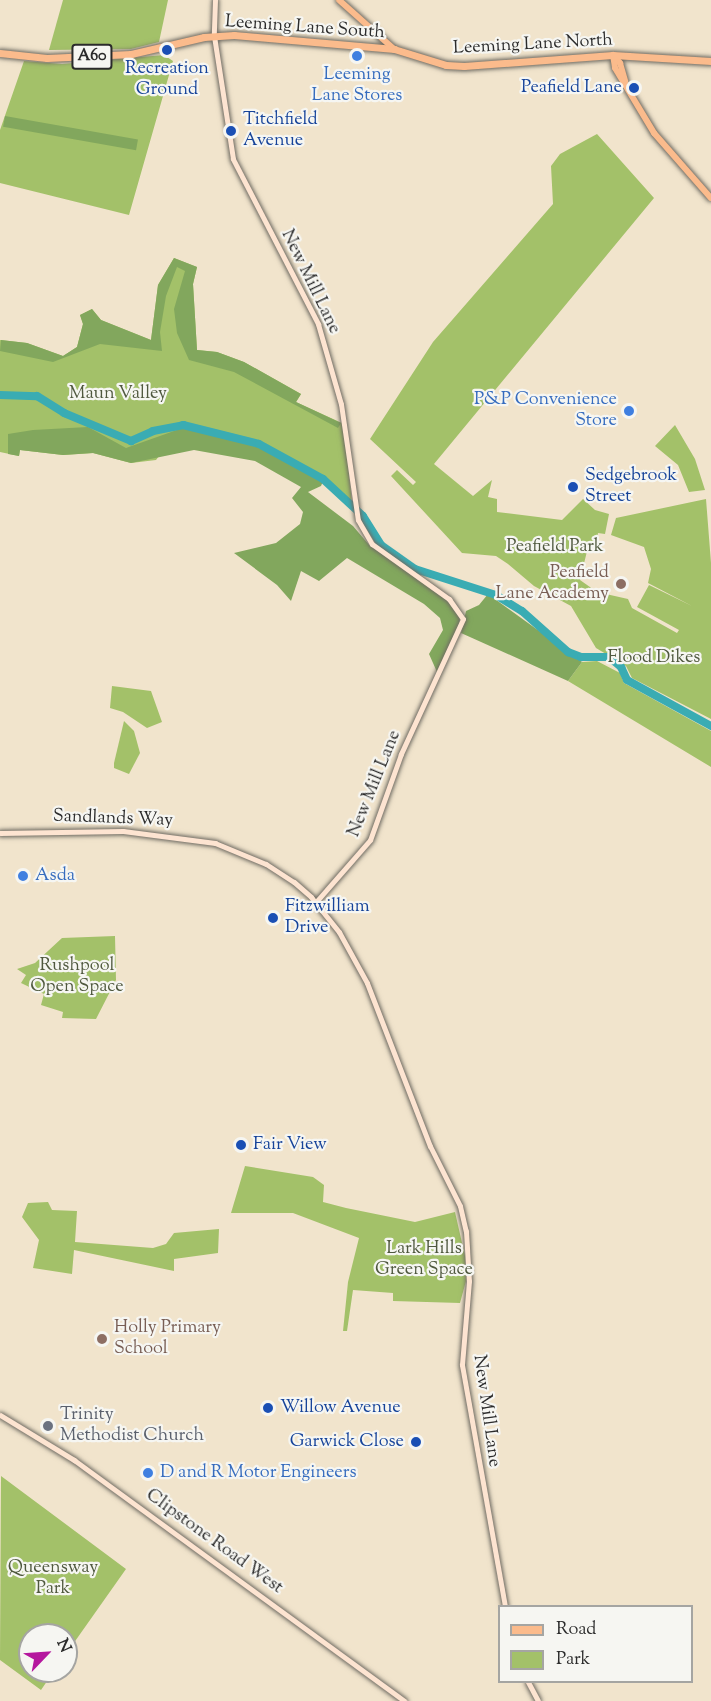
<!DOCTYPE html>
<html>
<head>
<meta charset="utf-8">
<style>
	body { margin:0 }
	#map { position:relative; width:711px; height:1701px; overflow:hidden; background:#f1e4cc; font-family:"Sorts Mill Goudy",serif }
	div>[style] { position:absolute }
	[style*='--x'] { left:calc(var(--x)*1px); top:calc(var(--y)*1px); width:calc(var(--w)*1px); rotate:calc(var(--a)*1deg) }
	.green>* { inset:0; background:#a3c169 }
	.forest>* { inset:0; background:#82a75d; transform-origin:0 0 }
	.river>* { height:8px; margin:-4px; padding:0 4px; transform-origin:4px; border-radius:4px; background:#3aacb3 }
	.roads { filter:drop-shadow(0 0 2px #706c63) drop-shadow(0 0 2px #706c63) }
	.secondary>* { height:5px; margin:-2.5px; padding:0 2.5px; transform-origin:2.5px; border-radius:2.5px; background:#fde4d1 }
	.primary>* { height:6px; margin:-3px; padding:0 3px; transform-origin:3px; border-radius:3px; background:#fbbb8c }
	.highway>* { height:7px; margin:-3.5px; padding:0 3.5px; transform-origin:3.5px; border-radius:3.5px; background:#fbbb8c }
	.dots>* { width:16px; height:16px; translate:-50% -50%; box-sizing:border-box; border:3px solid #f6f6f2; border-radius:50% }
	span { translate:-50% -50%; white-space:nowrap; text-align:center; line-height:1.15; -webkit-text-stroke:4.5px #f6f6f2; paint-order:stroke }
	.shield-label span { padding:2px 4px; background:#f6f6f2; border:2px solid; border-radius:4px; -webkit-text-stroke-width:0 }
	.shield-label { font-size:16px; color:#2b2b2b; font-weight:700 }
	.street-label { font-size:18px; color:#2b2b2b }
	.transit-label { font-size:18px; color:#164399 }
	.right { translate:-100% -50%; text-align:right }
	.left { translate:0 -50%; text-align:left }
	.shop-label { font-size:18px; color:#366cbe }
	.park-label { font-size:18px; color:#4f583e }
	.education-label { font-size:18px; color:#785e54 }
	.worship-label { font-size:18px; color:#5b616d }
	.legend { position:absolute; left:498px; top:1605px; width:195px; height:78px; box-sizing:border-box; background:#f6f6f2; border:2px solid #a5a5a2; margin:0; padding:8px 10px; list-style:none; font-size:18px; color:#2b2b2b }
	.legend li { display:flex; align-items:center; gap:12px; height:30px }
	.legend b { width:30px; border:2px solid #a5a5a2 }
	.north { position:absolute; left:18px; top:1623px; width:60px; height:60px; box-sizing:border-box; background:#f6f6f2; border:2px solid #a5a5a2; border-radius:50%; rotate:65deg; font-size:16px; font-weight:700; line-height:24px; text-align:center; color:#2b2b2b }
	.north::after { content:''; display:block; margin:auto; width:21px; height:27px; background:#b5179e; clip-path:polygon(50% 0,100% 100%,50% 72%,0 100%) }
</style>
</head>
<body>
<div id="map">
	<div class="green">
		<i style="clip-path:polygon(63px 0,168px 0,159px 42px,131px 49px,49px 50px)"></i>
		<i style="clip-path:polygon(164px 55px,173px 61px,129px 215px,0 183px,0 130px,24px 61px,62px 64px)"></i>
		<i style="clip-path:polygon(597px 134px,654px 198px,434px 464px,473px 496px,492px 480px,488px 497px,497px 499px,497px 512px,562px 520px,583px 499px,595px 510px,609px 514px,605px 534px,598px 533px,596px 544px,589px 543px,580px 580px,597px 592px,628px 599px,632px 608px,677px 633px,679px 630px,637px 607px,649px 585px,692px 606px,648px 583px,651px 569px,644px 547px,611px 535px,616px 518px,706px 499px,711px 563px,711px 719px,632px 678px,626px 666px,596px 648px,571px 606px,534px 586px,508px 564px,496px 556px,462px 553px,391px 476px,397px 470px,413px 485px,416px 482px,370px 439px,433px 342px,553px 204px,551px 166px,560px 154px)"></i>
		<i style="clip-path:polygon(174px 258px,197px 267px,193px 284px,197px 350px,217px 352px,244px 362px,301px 394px,296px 402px,344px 424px,352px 503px,329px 481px,259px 442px,191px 425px,180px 429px,156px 460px,131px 463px,93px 453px,63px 455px,20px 450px,19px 456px,0 452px,0 340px,27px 343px,63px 356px,77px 347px,83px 324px,80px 315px,92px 309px,101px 320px,151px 340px,158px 285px)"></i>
		<i style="clip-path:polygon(675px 425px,695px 459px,705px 490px,689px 492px,678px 465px,655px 446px)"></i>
		<i style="clip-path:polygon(597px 661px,620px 673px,624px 683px,711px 731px,711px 767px,568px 681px,582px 662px)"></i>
		<i style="clip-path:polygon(112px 686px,151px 691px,162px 722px,147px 728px,123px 712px,110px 708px)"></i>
		<i style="clip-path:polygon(124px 721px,134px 731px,140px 753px,129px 774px,114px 768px,114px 763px)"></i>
		<i style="clip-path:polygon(115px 936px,116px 980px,96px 1019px,62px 1018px,63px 1012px,41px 1005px,44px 994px,21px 983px,26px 975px,17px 969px,35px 963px,62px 938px)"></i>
		<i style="clip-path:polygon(245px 1166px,313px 1177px,324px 1185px,323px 1202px,346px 1208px,415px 1222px,455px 1212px,465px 1256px,466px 1281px,460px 1303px,393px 1301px,393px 1293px,353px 1290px,347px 1331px,343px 1331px,348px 1282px,359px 1238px,293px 1213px,231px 1213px)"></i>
		<i style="clip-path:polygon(48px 1202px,52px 1210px,77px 1211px,75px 1242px,153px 1248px,166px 1244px,174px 1233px,219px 1229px,218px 1253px,174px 1259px,174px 1271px,74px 1250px,72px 1274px,33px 1268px,39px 1240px,22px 1217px,28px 1203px)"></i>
		<i style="clip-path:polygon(1px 1476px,126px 1569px,66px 1654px,66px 1635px,30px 1635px,30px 1671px,54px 1671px,41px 1690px,0 1660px)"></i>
	</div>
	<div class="forest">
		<i style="left:5px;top:116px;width:135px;height:11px;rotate:10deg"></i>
		<i style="clip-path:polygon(174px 258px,197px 267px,193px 284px,197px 350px,217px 352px,244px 362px,301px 394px,296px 402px,341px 423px,338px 428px,234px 372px,189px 360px,177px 333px,174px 309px,185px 271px,177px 267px,166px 296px,160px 332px,162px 351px,100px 344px,53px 362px,0 351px,1px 340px,27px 343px,63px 356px,77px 347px,83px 324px,80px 315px,92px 309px,101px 320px,151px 340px,158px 285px)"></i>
		<i style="clip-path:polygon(191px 425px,247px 441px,324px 479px,321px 486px,308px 492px,353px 526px,370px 546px,452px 602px,460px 617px,459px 625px,437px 672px,429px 654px,443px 630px,440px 618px,424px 604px,347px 558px,319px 581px,301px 571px,291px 601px,277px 585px,234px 553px,276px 543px,300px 524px,303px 512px,292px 498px,301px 487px,255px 461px,194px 450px,131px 463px,93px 453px,63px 455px,20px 450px,19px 456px,8px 454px,8px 434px,33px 430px,88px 427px,126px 448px)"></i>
		<i style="clip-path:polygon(488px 594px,582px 662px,568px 681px,461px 633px,466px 611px,479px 605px)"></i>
	</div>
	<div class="river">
		<i style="--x:0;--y:395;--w:37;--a:2"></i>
		<i style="--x:37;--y:396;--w:32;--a:32"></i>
		<i style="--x:64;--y:413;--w:73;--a:22.7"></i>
		<i style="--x:131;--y:441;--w:24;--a:-24"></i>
		<i style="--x:153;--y:431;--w:31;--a:-11"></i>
		<i style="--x:183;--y:425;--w:78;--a:14"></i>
		<i style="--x:259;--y:444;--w:73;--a:28.7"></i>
		<i style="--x:323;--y:479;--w:54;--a:42.8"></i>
		<i style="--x:363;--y:516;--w:34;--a:58"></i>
		<i style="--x:381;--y:545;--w:42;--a:35.2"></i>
		<i style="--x:415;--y:569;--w:85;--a:17.8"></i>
		<i style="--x:496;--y:595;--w:31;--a:32"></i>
		<i style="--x:522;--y:611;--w:62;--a:41.7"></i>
		<i style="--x:568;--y:652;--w:14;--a:21"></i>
		<i style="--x:581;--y:657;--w:28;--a:0"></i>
		<i style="--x:609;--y:657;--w:16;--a:40"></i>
		<i style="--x:621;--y:667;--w:14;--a:65"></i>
		<i style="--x:627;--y:680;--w:96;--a:28.7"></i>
	</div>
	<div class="roads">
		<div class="secondary">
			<i style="--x:215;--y:0;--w:36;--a:92"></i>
			<i style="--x:214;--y:36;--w:124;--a:81.2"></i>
			<i style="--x:233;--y:159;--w:186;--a:62.7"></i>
			<i style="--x:318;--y:324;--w:83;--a:74"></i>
			<i style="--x:341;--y:404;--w:117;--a:81.7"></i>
			<i style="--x:358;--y:520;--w:28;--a:60"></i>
			<i style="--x:372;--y:544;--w:95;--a:35.5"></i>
			<i style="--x:449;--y:599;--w:24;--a:55"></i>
			<i style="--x:463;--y:619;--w:149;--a:114.7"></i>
			<i style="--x:401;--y:754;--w:91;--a:109.8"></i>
			<i style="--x:370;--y:840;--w:82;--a:131.1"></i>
			<i style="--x:0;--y:833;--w:123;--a:-0.9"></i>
			<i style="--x:123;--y:831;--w:93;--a:7.4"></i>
			<i style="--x:215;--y:843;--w:55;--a:22.4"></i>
			<i style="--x:266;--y:864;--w:33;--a:33"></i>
			<i style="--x:294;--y:882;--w:23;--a:41"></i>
			<i style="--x:311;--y:897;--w:45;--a:51.3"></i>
			<i style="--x:339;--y:932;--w:58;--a:61.2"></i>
			<i style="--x:367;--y:983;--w:175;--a:68.9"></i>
			<i style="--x:430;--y:1146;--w:67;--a:63.4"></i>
			<i style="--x:460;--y:1206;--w:26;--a:77"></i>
			<i style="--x:466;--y:1231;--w:50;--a:86.6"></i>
			<i style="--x:469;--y:1281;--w:84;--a:94.8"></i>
			<i style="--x:462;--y:1365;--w:245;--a:79.9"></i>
			<i style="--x:0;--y:1415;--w:87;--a:31.3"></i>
			<i style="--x:74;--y:1460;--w:409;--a:36.1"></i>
			<i style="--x:528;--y:1682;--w:21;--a:62"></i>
		</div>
		<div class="primary">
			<i style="--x:339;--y:0;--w:74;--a:41.7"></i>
			<i style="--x:613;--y:55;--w:13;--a:81"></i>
			<i style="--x:615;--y:68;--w:76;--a:59"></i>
			<i style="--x:654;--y:133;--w:86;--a:48.8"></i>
			<i style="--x:613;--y:55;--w:11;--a:49"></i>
			<i style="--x:620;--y:63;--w:19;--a:74"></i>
		</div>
		<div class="highway">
			<i style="--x:0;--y:53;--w:47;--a:6.1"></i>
			<i style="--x:47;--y:58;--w:84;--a:-2.7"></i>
			<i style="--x:131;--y:54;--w:75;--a:-13.1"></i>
			<i style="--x:204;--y:37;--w:30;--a:-4"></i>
			<i style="--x:234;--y:35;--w:161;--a:5"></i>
			<i style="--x:394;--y:49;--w:54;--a:17.1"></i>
			<i style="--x:446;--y:65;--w:18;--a:3"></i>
			<i style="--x:464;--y:66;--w:149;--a:-4.2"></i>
			<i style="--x:613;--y:55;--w:98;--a:3.5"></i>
		</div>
	</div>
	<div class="dots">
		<i style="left:167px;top:50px;background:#1a4fb4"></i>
		<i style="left:357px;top:56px;background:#3f7fe0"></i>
		<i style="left:634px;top:88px;background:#1a4fb4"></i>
		<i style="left:231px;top:131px;background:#1a4fb4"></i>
		<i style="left:629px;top:411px;background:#3f7fe0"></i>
		<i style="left:573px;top:487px;background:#1a4fb4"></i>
		<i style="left:621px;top:584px;background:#8d6e63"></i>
		<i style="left:23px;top:876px;background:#3f7fe0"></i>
		<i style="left:273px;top:918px;background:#1a4fb4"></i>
		<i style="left:241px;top:1145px;background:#1a4fb4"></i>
		<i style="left:102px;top:1339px;background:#8d6e63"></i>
		<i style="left:268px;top:1408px;background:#1a4fb4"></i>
		<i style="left:48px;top:1426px;background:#6b7280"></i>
		<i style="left:416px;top:1442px;background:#1a4fb4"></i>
		<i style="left:148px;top:1473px;background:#3f7fe0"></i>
	</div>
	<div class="shield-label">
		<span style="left:92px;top:57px">A60</span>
	</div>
	<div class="street-label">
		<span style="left:305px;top:28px;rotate:4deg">Leeming Lane South</span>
		<span style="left:533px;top:45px;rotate:-3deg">Leeming Lane North</span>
		<span style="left:310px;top:282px;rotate:64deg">New Mill Lane</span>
		<span style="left:375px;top:784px;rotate:-68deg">New Mill Lane</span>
		<span style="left:113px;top:819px;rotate:2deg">Sandlands Way</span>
		<span style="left:486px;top:1411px;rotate:82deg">New Mill Lane</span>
		<span style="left:214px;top:1542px;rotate:36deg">Clipstone Road West</span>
	</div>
	<div class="transit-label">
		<span style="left:167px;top:80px">Recreation<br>Ground</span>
		<span class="right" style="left:622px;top:88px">Peafield Lane</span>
		<span class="left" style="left:243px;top:131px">Titchfield<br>Avenue</span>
		<span class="left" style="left:585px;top:487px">Sedgebrook<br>Street</span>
		<span class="left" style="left:285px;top:918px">Fitzwilliam<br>Drive</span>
		<span class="left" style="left:253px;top:1145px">Fair View</span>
		<span class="left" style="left:280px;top:1408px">Willow Avenue</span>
		<span class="right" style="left:404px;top:1442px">Garwick Close</span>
	</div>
	<div class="shop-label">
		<span style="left:357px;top:86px">Leeming<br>Lane Stores</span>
		<span class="right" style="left:617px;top:411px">P&amp;P Convenience<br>Store</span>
		<span class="left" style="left:35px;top:876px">Asda</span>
		<span class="left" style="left:160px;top:1473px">D and R Motor Engineers</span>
	</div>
	<div class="park-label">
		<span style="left:118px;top:394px">Maun Valley</span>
		<span style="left:555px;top:547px">Peafield Park</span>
		<span style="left:654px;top:658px">Flood Dikes</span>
		<span style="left:77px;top:977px">Rushpool<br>Open Space</span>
		<span style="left:424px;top:1260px">Lark Hills<br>Green Space</span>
		<span style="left:53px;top:1579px">Queensway<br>Park</span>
	</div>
	<div class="education-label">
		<span class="right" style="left:609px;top:584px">Peafield<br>Lane Academy</span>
		<span class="left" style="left:114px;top:1339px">Holly Primary<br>School</span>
	</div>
	<div class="worship-label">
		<span class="left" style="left:60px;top:1426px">Trinity<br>Methodist Church</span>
	</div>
	<ul class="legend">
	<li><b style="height:8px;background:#fbbb8c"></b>Road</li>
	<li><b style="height:16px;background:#a3c169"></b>Park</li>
	</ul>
	<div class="north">N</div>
</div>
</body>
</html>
